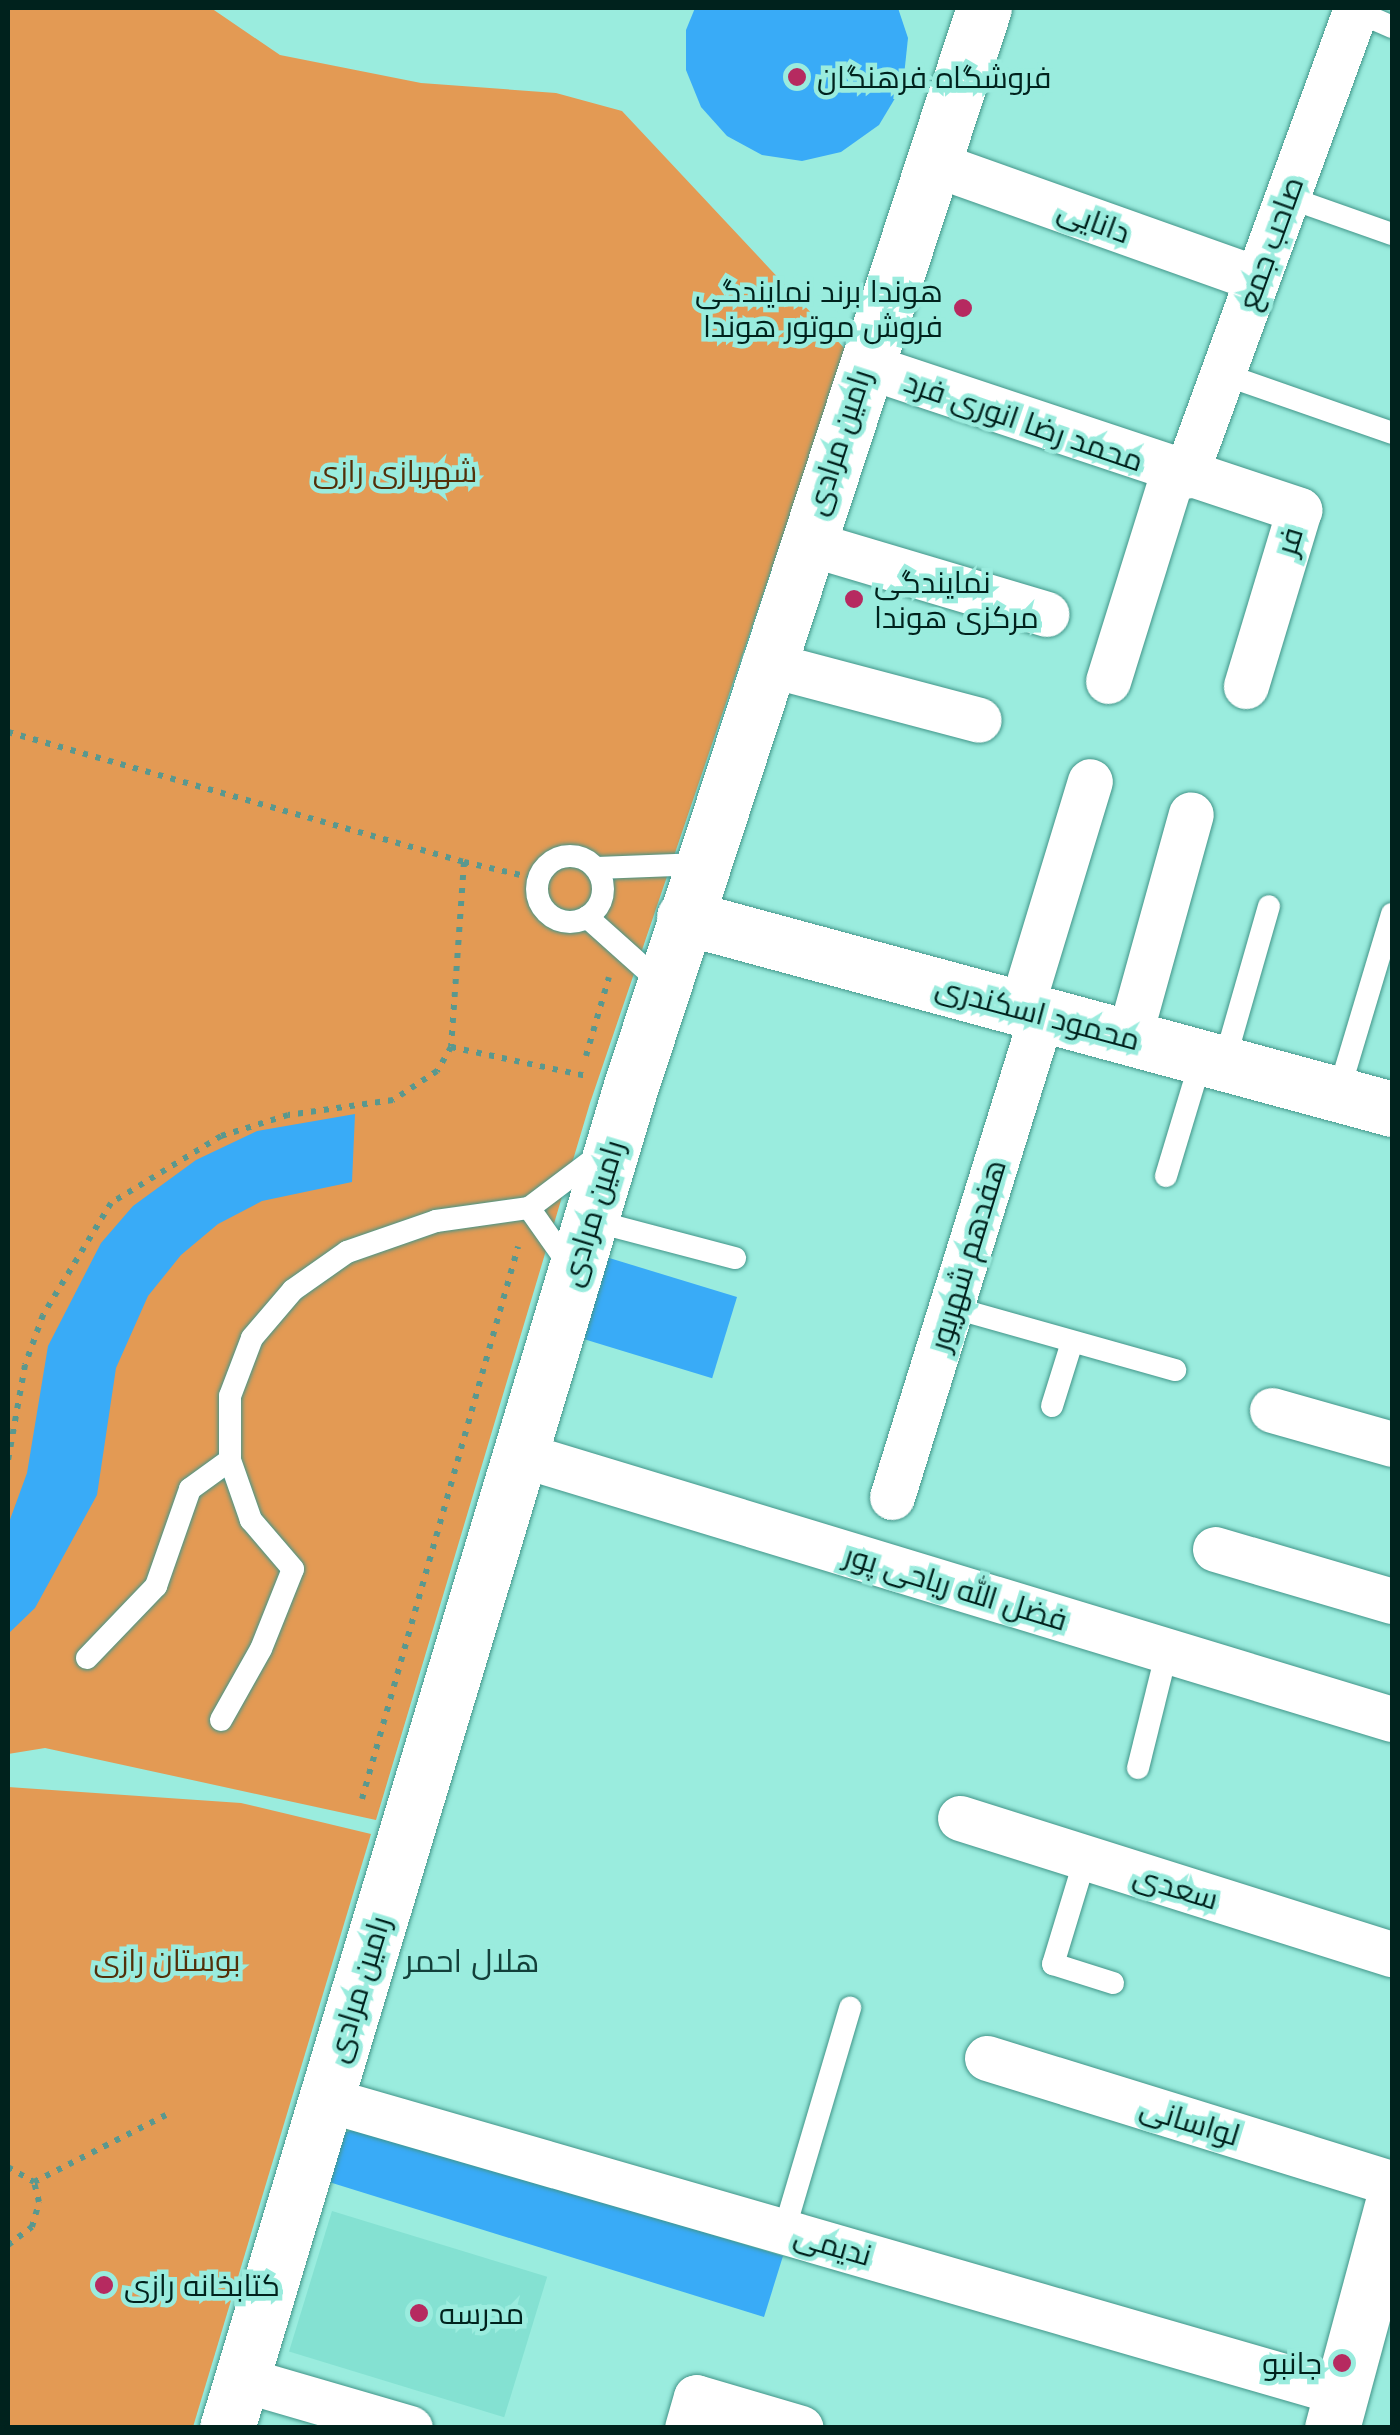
<!DOCTYPE html>
<html>
<head>
<meta charset="utf-8">
<style>
	body { margin:0 }
	#map { position:relative; width:1400px; height:2435px; overflow:hidden; background:#9aecde; font-family:Inter,Cairo,sans-serif }
	div>[style] { position:absolute }
	[style*='--x'] { left:calc(var(--x)*1px); top:calc(var(--y)*1px); width:calc(var(--w)*1px); rotate:calc(var(--a)*1deg) }
	.built>* { inset:0; background:#84e1d2; transform-origin:0 0 }
	.green>* { inset:0; background:#e39a54 }
	.building>* { inset:0; background:#39abf7; transform-origin:0 0 }
	.path>* { height:6px; margin-top:-3px; transform-origin:0; background:repeating-linear-gradient(90deg,#5a988e 0 5px,transparent 0 13px) }
	.roads { filter:drop-shadow(0 0 2px #429589) drop-shadow(0 0 2px #429589) }
	.service>* { height:22px; margin:-11px; padding:0 11px; transform-origin:11px; border-radius:11px; background:#fff }
	.service>.ring { margin:-11px; padding:0; box-sizing:content-box; background:none; border:22px solid #fff; border-radius:50% }
	.minor>* { height:45px; margin:-22.5px; padding:0 22.5px; transform-origin:22.5px; border-radius:22.5px; background:#fff }
	.tertiary>* { height:55px; margin:-27.5px; padding:0 27.5px; transform-origin:27.5px; border-radius:27.5px; background:#fff }
	.dots>* { width:28px; height:28px; translate:-50% -50%; box-sizing:border-box; border:5px solid #9aecde; border-radius:50% }
	span { translate:-50% -50%; white-space:nowrap; text-align:center; line-height:1.15; -webkit-text-stroke:9px #9aecde; paint-order:stroke }
	.poi-label { font-size:30px; color:#00221d }
	.left { translate:0 -50%; text-align:left }
	.right { translate:-100% -50%; text-align:right }
	.street-label { font-size:30px; color:#00221d }
	.park-label { font-size:30px; color:#532f09 }
	.neighbourhood-label { font-size:32px; color:#13403a }
	.frame { position:absolute; inset:0; border:10px solid #00221d; pointer-events:none }
</style>
</head>
<body>
<div id="map">
	<div class="built">
		<i style="left:332px;top:2211px;width:225px;height:147px;rotate:17deg"></i>
	</div>
	<div class="green">
		<i style="clip-path:polygon(8px 8px,211px 8px,280px 55px,421px 83px,556px 93px,622px 111px,846px 350px,590px 1103px,376px 1820px,45px 1748px,8px 1754px)"></i>
		<i style="clip-path:polygon(8px 1787px,241px 1803px,371px 1834px,193px 2427px,8px 2427px)"></i>
	</div>
	<div class="building">
		<i style="clip-path:polygon(695px 8px,898px 8px,908px 38px,903px 85px,879px 125px,841px 152px,802px 161px,762px 155px,727px 136px,701px 107px,686px 70px,686px 30px)"></i>
		<i style="clip-path:polygon(355px 1114px,352px 1182px,262px 1201px,218px 1224px,181px 1255px,148px 1296px,116px 1368px,97px 1495px,35px 1608px,8px 1634px,8px 1525px,27px 1473px,48px 1346px,101px 1243px,133px 1206px,196px 1160px,257px 1131px)"></i>
		<i style="left:606px;top:1257px;width:137px;height:85px;rotate:17deg"></i>
		<i style="clip-path:polygon(358px 2128px,783px 2256px,764px 2317px,329px 2182px,344px 2133px)"></i>
	</div>
	<div class="path">
		<i style="--x:8;--y:732;--w:474;--a:15.9"></i>
		<i style="--x:464;--y:862;--w:185;--a:94"></i>
		<i style="--x:451;--y:1047;--w:28;--a:120"></i>
		<i style="--x:437;--y:1071;--w:53;--a:146.6"></i>
		<i style="--x:393;--y:1100;--w:106;--a:171.9"></i>
		<i style="--x:288;--y:1115;--w:70;--a:162.6"></i>
		<i style="--x:221;--y:1136;--w:129;--a:148.7"></i>
		<i style="--x:111;--y:1203;--w:131;--a:121.3"></i>
		<i style="--x:43;--y:1315;--w:53;--a:109.8"></i>
		<i style="--x:25;--y:1365;--w:97;--a:100.1"></i>
		<i style="--x:464;--y:862;--w:76;--a:12.9"></i>
		<i style="--x:451;--y:1047;--w:138;--a:12.1"></i>
		<i style="--x:586;--y:1056;--w:82;--a:-73.8"></i>
		<i style="--x:362;--y:1799;--w:574;--a:-74.22"></i>
		<i style="--x:8;--y:2167;--w:30;--a:30"></i>
		<i style="--x:8;--y:2245;--w:30;--a:-37"></i>
		<i style="--x:32;--y:2227;--w:26;--a:-74"></i>
		<i style="--x:39;--y:2202;--w:21;--a:-104"></i>
		<i style="--x:34;--y:2182;--w:148;--a:-26.9"></i>
	</div>
	<div class="roads">
		<div class="service">
			<i style="--x:1349;--y:8;--w:47;--a:23.8"></i>
			<i style="--x:1287;--y:197;--w:111;--a:19.4"></i>
			<i style="--x:1223;--y:374;--w:179;--a:19.2"></i>
			<i class="ring" style="left:537px;top:856px;width:44px;height:44px"></i>
			<i style="--x:597;--y:868;--w:104;--a:-2.2"></i>
			<i style="--x:587;--y:917;--w:102;--a:41.8"></i>
			<i style="--x:1224;--y:1063;--w:163;--a:-74"></i>
			<i style="--x:1338;--y:1094;--w:188;--a:-73.3"></i>
			<i style="--x:1166;--y:1176;--w:124;--a:-73.2"></i>
			<i style="--x:590;--y:1220;--w:150;--a:14.7"></i>
			<i style="--x:572;--y:1269;--w:75;--a:-125.2"></i>
			<i style="--x:529;--y:1208;--w:88;--a:-37.1"></i>
			<i style="--x:951;--y:1307;--w:233;--a:15.7"></i>
			<i style="--x:1052;--y:1406;--w:67;--a:-72.6"></i>
			<i style="--x:87;--y:1658;--w:100;--a:-46.2"></i>
			<i style="--x:156;--y:1586;--w:103;--a:-70.7"></i>
			<i style="--x:190;--y:1489;--w:49;--a:-35.9"></i>
			<i style="--x:221;--y:1720;--w:81;--a:-60.6"></i>
			<i style="--x:261;--y:1649;--w:86;--a:-68.2"></i>
			<i style="--x:293;--y:1569;--w:65;--a:-130.6"></i>
			<i style="--x:251;--y:1520;--w:64;--a:-109.3"></i>
			<i style="--x:230;--y:1460;--w:64;--a:-90"></i>
			<i style="--x:230;--y:1396;--w:62;--a:-69.2"></i>
			<i style="--x:252;--y:1338;--w:63;--a:-49.5"></i>
			<i style="--x:293;--y:1290;--w:66;--a:-35.1"></i>
			<i style="--x:347;--y:1252;--w:94;--a:-19.2"></i>
			<i style="--x:436;--y:1221;--w:94;--a:-8"></i>
			<i style="--x:1138;--y:1768;--w:121;--a:-76.1"></i>
			<i style="--x:1085;--y:1859;--w:110;--a:106.9"></i>
			<i style="--x:1053;--y:1964;--w:63;--a:17.6"></i>
			<i style="--x:784;--y:2231;--w:233;--a:-73.5"></i>
		</div>
		<div class="minor">
			<i style="--x:932;--y:163;--w:345;--a:19.6"></i>
			<i style="--x:864;--y:365;--w:459;--a:18.4"></i>
			<i style="--x:1299;--y:510;--w:184;--a:106.8"></i>
			<i style="--x:1185;--y:476;--w:495;--a:-69.9"></i>
			<i style="--x:805;--y:542;--w:252;--a:16.6"></i>
			<i style="--x:764;--y:663;--w:222;--a:14.8"></i>
			<i style="--x:1108;--y:681;--w:219;--a:-72.7"></i>
			<i style="--x:1021;--y:1008;--w:237;--a:-73.1"></i>
			<i style="--x:1129;--y:1037;--w:231;--a:-74.5"></i>
			<i style="--x:1272;--y:1410;--w:125;--a:15.8"></i>
			<i style="--x:519;--y:1454;--w:912;--a:16.89"></i>
			<i style="--x:892;--y:1497;--w:506;--a:-72.75"></i>
			<i style="--x:1215;--y:1549;--w:184;--a:16.4"></i>
			<i style="--x:960;--y:1818;--w:453;--a:17.5"></i>
			<i style="--x:987;--y:2058;--w:424;--a:17.2"></i>
			<i style="--x:325;--y:2099;--w:1059;--a:16.12"></i>
			<i style="--x:241;--y:2379;--w:176;--a:16.2"></i>
			<i style="--x:687;--y:2428;--w:32;--a:-74"></i>
			<i style="--x:696;--y:2397;--w:109;--a:16.4"></i>
		</div>
		<div class="tertiary">
			<i style="--x:684;--y:917;--w:734;--a:15.17"></i>
			<i style="--x:227;--y:2428;--w:1401;--a:-73.25"></i>
			<i style="--x:631;--y:1086;--w:1134;--a:-71.87"></i>
			<i style="--x:1332;--y:2428;--w:231;--a:-74.9"></i>
		</div>
	</div>
	<div class="dots">
		<i style="left:797px;top:77px;background:#b62a60"></i>
		<i style="left:963px;top:308px;background:#b62a60"></i>
		<i style="left:854px;top:599px;background:#b62a60"></i>
		<i style="left:104px;top:2285px;background:#b62a60"></i>
		<i style="left:419px;top:2313px;background:#b62a60"></i>
		<i style="left:1342px;top:2363px;background:#b62a60"></i>
	</div>
	<div class="poi-label">
		<span class="left" style="left:817px;top:77px">فروشگاه فرهنگان</span>
		<span class="right" style="left:943px;top:308px">هوندا برند نمایندگی<br>فروش موتور هوندا</span>
		<span class="left" style="left:874px;top:599px">نمایندگی<br>مرکزی هوندا</span>
		<span class="left" style="left:124px;top:2285px">کتابخانه رازی</span>
		<span class="left" style="left:439px;top:2313px">مدرسه</span>
		<span class="right" style="left:1322px;top:2363px">جانبو</span>
	</div>
	<div class="street-label">
		<span style="left:1094px;top:221px;rotate:20deg">دانایی</span>
		<span style="left:1270px;top:243px;rotate:-70deg">صاحب جمع</span>
		<span style="left:1024px;top:421px;rotate:19deg">محمد رضا انوری فرد</span>
		<span style="left:838px;top:442px;rotate:-72deg">رامین مرادی</span>
		<span style="left:1289px;top:541px;rotate:-73deg">فر</span>
		<span style="left:1038px;top:1013px;rotate:15deg">محمود اسکندری</span>
		<span style="left:592px;top:1213px;rotate:-73deg">رامین مرادی</span>
		<span style="left:967px;top:1255px;rotate:-73deg">هفدهم شهریور</span>
		<span style="left:956px;top:1587px;rotate:17deg">فضل الله ریاحی پور</span>
		<span style="left:1176px;top:1887px;rotate:17deg">سعدی</span>
		<span style="left:358px;top:1989px;rotate:-73deg">رامین مرادی</span>
		<span style="left:1190px;top:2121px;rotate:17deg">لواسانی</span>
		<span style="left:833px;top:2245px;rotate:16deg">ندیمی</span>
	</div>
	<div class="park-label">
		<span style="left:395px;top:471px">شهربازی رازی</span>
		<span style="left:167px;top:1960px">بوستان رازی</span>
	</div>
	<div class="neighbourhood-label">
		<span style="left:472px;top:1961px">هلال احمر</span>
	</div>
	<div class="frame"></div>
</div>
</body>
</html>
